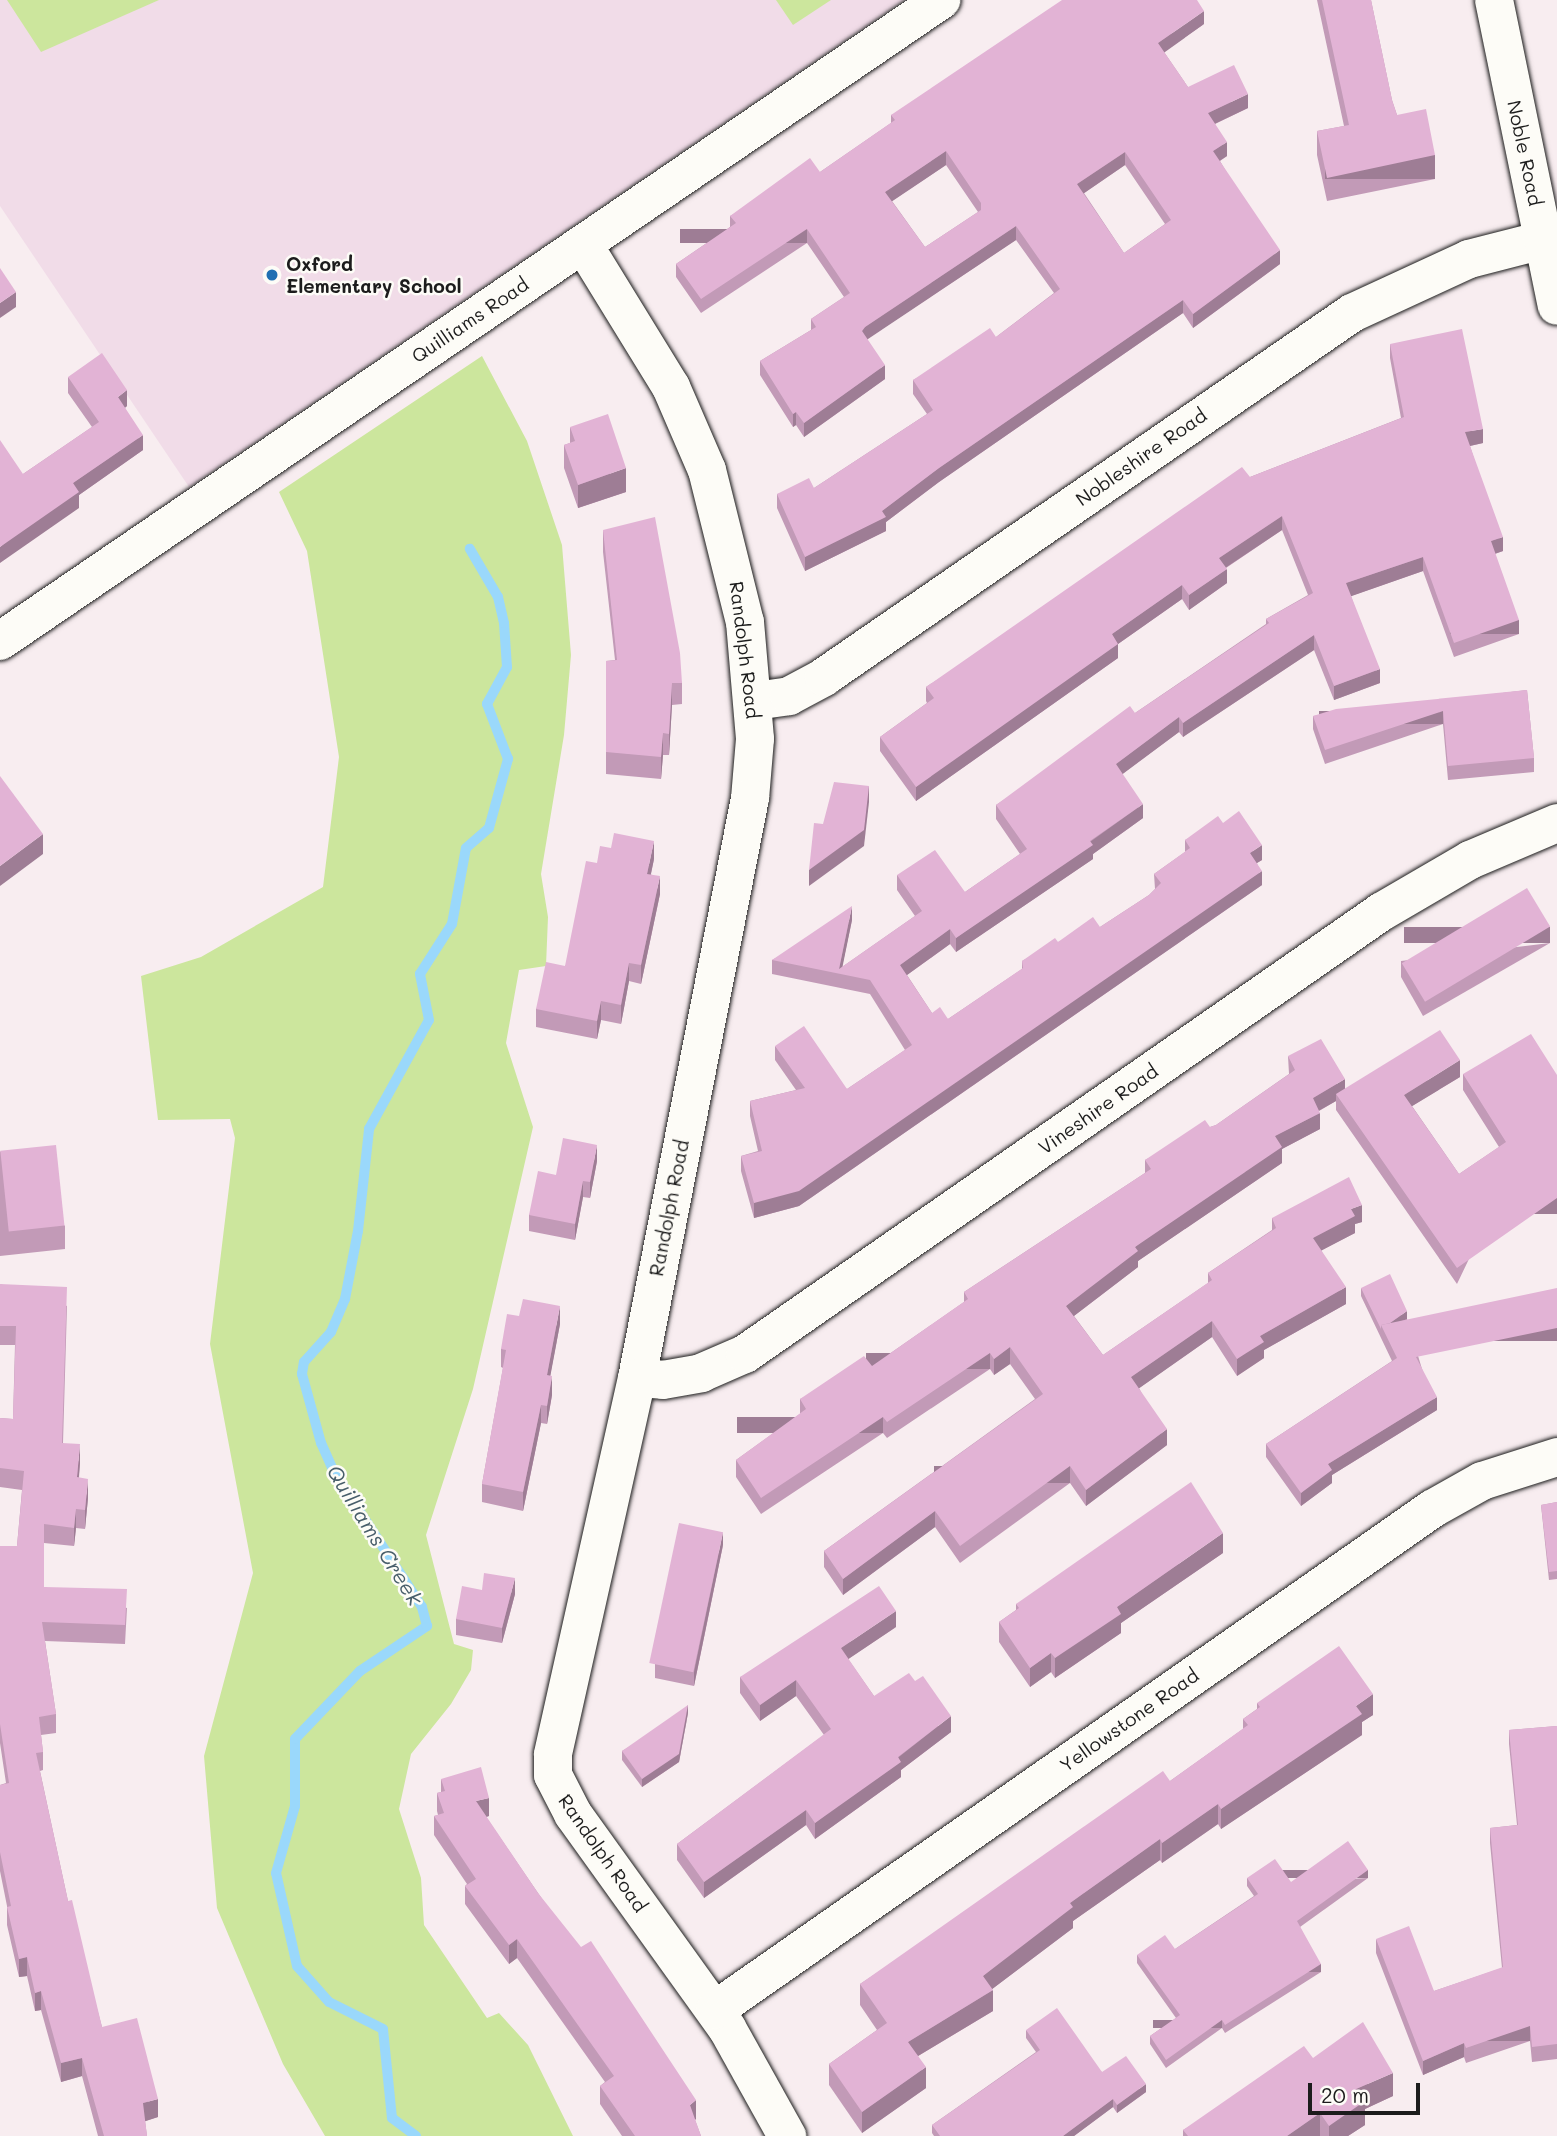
<!DOCTYPE html>
<html>
<head>
<meta charset="utf-8">
<style>
	body { margin:0 }
	#map { position:relative; width:1557px; height:2136px; overflow:hidden; background:#f8edf0; font-family:Mali,sans-serif }
	div>[style] { position:absolute }
	[style*='--x'] { left:calc(var(--x)*1px); top:calc(var(--y)*1px); width:calc(var(--w)*1px); rotate:calc(var(--a)*1deg) }
	.built>* { inset:0; background:#f1dce8 }
	.green>* { inset:0; background:#cce69d }
	.stream>* { height:10px; margin:-5px; padding:0 5px; transform-origin:5px; border-radius:5px; background:#9ad8fb }
	.roads { filter:drop-shadow(0 0 2px #1c1c1c) drop-shadow(0 0 2px #1c1c1c) }
	.street>* { height:38px; margin:-19px; padding:0 19px; transform-origin:19px; border-radius:19px; background:#fdfcf7 }
	.secondary>* { height:38px; margin:-19px; padding:0 19px; transform-origin:19px; border-radius:19px; background:#fdfcf7 }
	.wall>* { inset:0; background:#c29ab7 }
	.shaded-wall>* { inset:0; background:#9e7d95; transform-origin:0 0 }
	.building>* { inset:0; background:#e2b3d5; transform-origin:0 0 }
	.dots>* { width:19px; height:19px; translate:-50% -50%; box-sizing:border-box; border:4px solid #fdfcf7; border-radius:50% }
	span { translate:-50% -50%; white-space:nowrap; text-align:center; line-height:1.15; -webkit-text-stroke:5px #fdfcf7; paint-order:stroke }
	.street-label { font-size:19px; color:#1c1c1c }
	.poi-label { font-size:19px; color:#1c1c1c; font-weight:700 }
	.left { translate:0 -50%; text-align:left }
	.water-label { font-size:21px; color:#485e6a; font-style:italic }
	.scale { position:absolute; left:1308px; top:2083px; width:112px; height:32px; box-sizing:border-box; border:4px solid #1c1c1c; border-top:0; padding-left:9px; font-size:21px; line-height:24px; white-space:nowrap; color:#1c1c1c; -webkit-text-stroke:5px #fdfcf7; paint-order:stroke }
</style>
</head>
<body>
<div id="map">
	<div class="built">
		<i style="clip-path:polygon(0 0,904px 0,189px 487px,0 206px)"></i>
	</div>
	<div class="green">
		<i style="clip-path:polygon(7px 0,159px 0,41px 52px)"></i>
		<i style="clip-path:polygon(776px 0,831px 0,793px 25px)"></i>
		<i style="clip-path:polygon(482px 356px,527px 441px,562px 545px,571px 655px,564px 735px,541px 874px,548px 917px,546px 966px,519px 970px,506px 1043px,533px 1127px,473px 1389px,426px 1535px,454px 1644px,473px 1650px,471px 1670px,451px 1704px,411px 1754px,399px 1809px,421px 1878px,424px 1925px,487px 2018px,499px 2013px,528px 2045px,573px 2136px,325px 2136px,283px 2064px,217px 1908px,204px 1756px,253px 1573px,210px 1344px,235px 1138px,230px 1119px,158px 1120px,141px 976px,201px 957px,323px 887px,339px 757px,307px 551px,279px 492px)"></i>
	</div>
	<div class="stream">
		<i style="--x:416;--y:2136;--w:30;--a:-143"></i>
		<i style="--x:392;--y:2118;--w:89;--a:-95.8"></i>
		<i style="--x:383;--y:2029;--w:60;--a:-153.4"></i>
		<i style="--x:329;--y:2002;--w:48;--a:-131.6"></i>
		<i style="--x:297;--y:1966;--w:95;--a:-102.7"></i>
		<i style="--x:276;--y:1873;--w:70;--a:-74.2"></i>
		<i style="--x:295;--y:1806;--w:67;--a:-90"></i>
		<i style="--x:295;--y:1739;--w:94;--a:-46.3"></i>
		<i style="--x:360;--y:1671;--w:81;--a:-33.9"></i>
		<i style="--x:427;--y:1626;--w:20;--a:-105"></i>
		<i style="--x:422;--y:1607;--w:161;--a:-123.1"></i>
		<i style="--x:334;--y:1472;--w:32;--a:-114"></i>
		<i style="--x:321;--y:1443;--w:72;--a:-105.4"></i>
		<i style="--x:302;--y:1374;--w:12;--a:-81"></i>
		<i style="--x:304;--y:1362;--w:40;--a:-48"></i>
		<i style="--x:331;--y:1332;--w:36;--a:-67"></i>
		<i style="--x:345;--y:1299;--w:69;--a:-79.2"></i>
		<i style="--x:358;--y:1231;--w:103;--a:-83.8"></i>
		<i style="--x:369;--y:1129;--w:124;--a:-61.2"></i>
		<i style="--x:429;--y:1020;--w:47;--a:-101.1"></i>
		<i style="--x:420;--y:974;--w:59;--a:-57.4"></i>
		<i style="--x:452;--y:924;--w:77;--a:-79.6"></i>
		<i style="--x:466;--y:848;--w:30;--a:-41"></i>
		<i style="--x:489;--y:828;--w:72;--a:-74.6"></i>
		<i style="--x:508;--y:759;--w:59;--a:-110.9"></i>
		<i style="--x:487;--y:704;--w:42;--a:-61.6"></i>
		<i style="--x:507;--y:667;--w:44;--a:-93.9"></i>
		<i style="--x:504;--y:623;--w:27;--a:-103"></i>
		<i style="--x:498;--y:597;--w:56;--a:-120.3"></i>
	</div>
	<div class="roads">
		<div class="street">
			<i style="--x:583;--y:244;--w:168;--a:58.4"></i>
			<i style="--x:671;--y:387;--w:90;--a:66.6"></i>
			<i style="--x:707;--y:470;--w:157;--a:76"></i>
			<i style="--x:745;--y:622;--w:117;--a:85.1"></i>
			<i style="--x:755;--y:739;--w:59;--a:94.8"></i>
			<i style="--x:750;--y:798;--w:591;--a:101.02"></i>
			<i style="--x:637;--y:1378;--w:386;--a:102.6"></i>
			<i style="--x:553;--y:1755;--w:20;--a:90"></i>
			<i style="--x:553;--y:1775;--w:44;--a:62.9"></i>
			<i style="--x:573;--y:1814;--w:264;--a:54.3"></i>
			<i style="--x:727;--y:2028;--w:124;--a:60.9"></i>
			<i style="--x:0;--y:641;--w:1139;--a:-34.26"></i>
			<i style="--x:755;--y:701;--w:34;--a:-8"></i>
			<i style="--x:789;--y:696;--w:40;--a:-28"></i>
			<i style="--x:824;--y:677;--w:641;--a:-34.58"></i>
			<i style="--x:1352;--y:313;--w:129;--a:-24.8"></i>
			<i style="--x:1469;--y:259;--w:76;--a:-14.4"></i>
			<i style="--x:637;--y:1378;--w:26;--a:4"></i>
			<i style="--x:663;--y:1380;--w:39;--a:-10"></i>
			<i style="--x:701;--y:1373;--w:48;--a:-23.4"></i>
			<i style="--x:745;--y:1354;--w:775;--a:-34.8"></i>
			<i style="--x:1381;--y:912;--w:103;--a:-30.3"></i>
			<i style="--x:1470;--y:860;--w:95;--a:-23"></i>
			<i style="--x:715;--y:2010;--w:875;--a:-34.94"></i>
			<i style="--x:1432;--y:1509;--w:57;--a:-29.2"></i>
			<i style="--x:1482;--y:1481;--w:79;--a:-17.7"></i>
		</div>
		<div class="secondary">
			<i style="--x:1494;--y:0;--w:312;--a:78.4"></i>
		</div>
	</div>
	<div class="wall">
		<i style="clip-path:polygon(1317px 0,1371px 0,1392px 100px,1397px 115px,1435px 179px,1327px 201px,1317px 155px,1317px 131px,1344px 126px)"></i>
		<i style="clip-path:polygon(evenodd,1204px 24px,1164px 52px,1188px 87px,1248px 108px,1215px 124px,1227px 156px,1220px 161px,1280px 264px,1193px 328px,1183px 313px,939px 482px,886px 522px,886px 531px,805px 571px,777px 508px,777px 494px,814px 488px,927px 414px,913px 394px,913px 380px,996px 337px,1054px 293px,1016px 240px,867px 339px,885px 379px,804px 437px,796px 425px,793px 427px,760px 375px,760px 361px,811px 330px,811px 319px,844px 297px,807px 243px,701px 313px,676px 277px,676px 264px,730px 227px,730px 216px,820px 172px,891px 123px,891px 115px,1204px 24px,946px 165px,978px 212px,925px 247px,892px 201px,946px 165px,1204px 24px,1125px 165px,1165px 224px,1124px 253px,1084px 193px,1125px 165px)"></i>
		<i style="clip-path:polygon(1390px 344px,1483px 443px,1470px 446px,1503px 551px,1495px 554px,1519px 634px,1454px 657px,1423px 571px,1351px 596px,1380px 683px,1334px 700px,1314px 650px,1183px 737px,1179px 732px,1122px 774px,1143px 818px,1093px 854px,1093px 859px,956px 952px,950px 944px,907px 975px,932px 1013px,948px 1019px,1022px 969px,1022px 961px,1058px 942px,1100px 927px,1149px 895px,1155px 889px,1154px 874px,1185px 852px,1185px 840px,1223px 823px,1262px 860px,1257px 863px,1262px 885px,799px 1206px,754px 1218px,741px 1171px,741px 1156px,758px 1151px,750px 1116px,750px 1101px,796px 1090px,775px 1060px,775px 1046px,847px 1089px,905px 1050px,870px 994px,772px 974px,772px 960px,852px 920px,842px 967px,915px 916px,897px 890px,897px 875px,965px 892px,1020px 854px,996px 819px,996px 805px,1135px 713px,1266px 624px,1266px 619px,1308px 595px,1282px 530px,1226px 568px,1227px 583px,1189px 610px,1182px 599px,1118px 644px,1118px 658px,916px 801px,880px 751px,880px 737px,927px 703px,926px 701px,926px 687px,1250px 477px,1401px 418px,1390px 358px)"></i>
		<i style="clip-path:polygon(68px 377px,127px 406px,125px 408px,143px 450px,79px 495px,79px 508px,23px 474px,92px 427px,68px 393px)"></i>
		<i style="clip-path:polygon(570px 427px,626px 492px,578px 508px,564px 468px,564px 445px,570px 443px)"></i>
		<i style="clip-path:polygon(603px 530px,682px 683px,682px 704px,672px 705px,669px 755px,663px 755px,661px 779px,606px 774px,606px 661px,615px 660px,603px 552px)"></i>
		<i style="clip-path:polygon(1527px 690px,1534px 758px,1534px 772px,1448px 780px,1443px 724px,1325px 764px,1313px 729px,1313px 716px)"></i>
		<i style="clip-path:polygon(654px 859px,651px 874px,660px 894px,641px 984px,629px 981px,621px 1024px,601px 1020px,597px 1039px,536px 1027px,536px 1009px,565px 966px)"></i>
		<i style="clip-path:polygon(1550px 943px,1423px 1016px,1401px 977px,1401px 961px)"></i>
		<i style="clip-path:polygon(1288px 1056px,1345px 1089px,1460px 1077px,1412px 1106px,1459px 1174px,1499px 1147px,1463px 1090px,1463px 1074px,1557px 1075px,1457px 1284px,1336px 1110px,1336px 1101px,1319px 1111px,1320px 1129px,1282px 1149px,1282px 1163px,1138px 1261px,1138px 1267px,1074px 1316px,1103px 1355px,1208px 1283px,1208px 1273px,1272px 1230px,1272px 1218px,1362px 1222px,1355px 1224px,1355px 1233px,1321px 1250px,1346px 1304px,1264px 1350px,1264px 1358px,1237px 1376px,1212px 1337px,1139px 1388px,1167px 1445px,1086px 1506px,1070px 1483px,960px 1563px,935px 1527px,843px 1595px,824px 1567px,824px 1551px,1035px 1399px,1010px 1364px,994px 1375px,990px 1369px,887px 1438px,883px 1433px,761px 1514px,736px 1477px,736px 1460px,800px 1414px,800px 1399px,872px 1366px,964px 1302px,964px 1292px,1145px 1173px,1145px 1160px,1210px 1127px,1216px 1125px,1289px 1074px)"></i>
		<i style="clip-path:polygon(0 1151px,65px 1226px,65px 1249px,0 1256px)"></i>
		<i style="clip-path:polygon(597px 1161px,590px 1198px,583px 1197px,575px 1240px,529px 1231px,529px 1215px,556px 1175px)"></i>
		<i style="clip-path:polygon(0 1284px,67px 1306px,63px 1443px,80px 1463px,79px 1478px,88px 1498px,85px 1529px,76px 1528px,74px 1546px,44px 1543px,44px 1587px,127px 1608px,125px 1644px,45px 1641px,56px 1714px,56px 1733px,41px 1735px,43px 1752px,43px 1770px,40px 1771px,68px 1901px,102px 2027px,158px 2117px,145px 2121px,147px 2136px,98px 2136px,82px 2076px,61px 2082px,41px 2010px,35px 2011px,27px 1976px,19px 1977px,7px 1925px,7px 1906px,0 1871px,0 1785px,6px 1783px,0 1743px,0 1546px,17px 1546px,22px 1490px,0 1487px,0 1418px,13px 1419px,15px 1345px,0 1345px)"></i>
		<i style="clip-path:polygon(1361px 1288px,1407px 1319px,1422px 1369px,1437px 1410px,1332px 1475px,1332px 1483px,1301px 1506px,1266px 1457px,1266px 1444px,1392px 1361px,1361px 1296px)"></i>
		<i style="clip-path:polygon(560px 1324px,550px 1376px,552px 1395px,547px 1424px,541px 1423px,523px 1511px,482px 1502px,482px 1484px,503px 1368px,501px 1367px,501px 1349px)"></i>
		<i style="clip-path:polygon(1557px 1502px,1557px 1579px,1549px 1580px,1541px 1505px)"></i>
		<i style="clip-path:polygon(723px 1545px,694px 1686px,655px 1678px,655px 1664px)"></i>
		<i style="clip-path:polygon(1223px 1553px,1121px 1623px,1121px 1633px,1055px 1678px,1051px 1672px,1030px 1687px,999px 1642px,999px 1622px,1016px 1610px,1016px 1604px)"></i>
		<i style="clip-path:polygon(482px 1590px,515px 1594px,502px 1643px,456px 1635px,456px 1619px)"></i>
		<i style="clip-path:polygon(896px 1627px,848px 1659px,874px 1696px,951px 1732px,901px 1770px,901px 1777px,815px 1839px,806px 1825px,704px 1898px,677px 1860px,677px 1844px,824px 1735px,796px 1696px,760px 1721px,740px 1693px,740px 1677px)"></i>
		<i style="clip-path:polygon(1257px 1703px,1373px 1715px,1362px 1722px,1362px 1735px,1221px 1829px,1218px 1824px,1162px 1863px,1160px 1860px,1073px 1921px,1073px 1928px,992px 1989px,993px 2011px,918px 2056px,926px 2088px,862px 2133px,829px 2085px,829px 2064px,877px 2030px,860px 2005px,860px 1984px,1170px 1781px,1243px 1729px,1243px 1719px,1257px 1709px)"></i>
		<i style="clip-path:polygon(688px 1713px,679px 1762px,642px 1787px,622px 1760px,622px 1751px)"></i>
		<i style="clip-path:polygon(1557px 1726px,1557px 2059px,1532px 2062px,1530px 2041px,1466px 2063px,1464px 2057px,1423px 2075px,1376px 1953px,1376px 1939px,1434px 1991px,1502px 1968px,1490px 1843px,1490px 1828px,1517px 1825px,1509px 1744px,1509px 1730px)"></i>
		<i style="clip-path:polygon(441px 1779px,489px 1816px,486px 1817px,538px 1893px,696px 2119px,695px 2120px,701px 2136px,622px 2136px,600px 2104px,600px 2086px,605px 2082px,517px 1958px,509px 1964px,465px 1904px,465px 1886px,467px 1884px,434px 1835px,434px 1816px,438px 1815px,437px 1811px,437px 1793px,441px 1792px)"></i>
		<i style="clip-path:polygon(1247px 1878px,1291px 1882px,1368px 1878px,1300px 1927px,1321px 1972px,1225px 2033px,1222px 2028px,1166px 2068px,1150px 2044px,1150px 2036px,1176px 2018px,1137px 1963px,1137px 1955px,1175px 1949px,1254px 1896px,1247px 1886px)"></i>
		<i style="clip-path:polygon(1026px 2030px,1102px 2072px,1146px 2092px,1117px 2113px,1113px 2107px,1074px 2136px,934px 2136px,932px 2133px,932px 2125px,1036px 2052px,1026px 2038px)"></i>
		<i style="clip-path:polygon(1313px 2058px,1393px 2096px,1365px 2109px,1365px 2125px,1348px 2136px,1183px 2136px,1183px 2130px)"></i>
	</div>
	<div class="shaded-wall">
		<i style="clip-path:polygon(1204px 11px,1204px 24px,1158px 57px,1158px 43px)"></i>
		<i style="clip-path:polygon(1248px 94px,1248px 108px,1208px 127px,1208px 113px)"></i>
		<i style="clip-path:polygon(1227px 142px,1227px 156px,1213px 165px,1213px 151px)"></i>
		<i style="clip-path:polygon(946px 151px,946px 165px,885px 206px,885px 192px)"></i>
		<i style="clip-path:polygon(1125px 152px,1125px 165px,1077px 198px,1077px 184px)"></i>
		<i style="left:1435px;top:155px;width:24px;height:110px;rotate:90deg"></i>
		<i style="clip-path:polygon(1016px 226px,1016px 240px,865px 341px,862px 331px,865px 327px)"></i>
		<i style="left:807px;top:229px;width:14px;height:127px;rotate:90deg"></i>
		<i style="clip-path:polygon(1280px 250px,1280px 264px,1193px 328px,1193px 314px)"></i>
		<i style="clip-path:polygon(16px 292px,16px 307px,0 318px,0 303px)"></i>
		<i style="clip-path:polygon(1183px 300px,1183px 313px,939px 482px,886px 522px,886px 531px,805px 571px,805px 557px,882px 511px,939px 468px)"></i>
		<i style="clip-path:polygon(885px 365px,885px 379px,804px 437px,804px 423px)"></i>
		<i style="clip-path:polygon(127px 390px,127px 406px,118px 413px,118px 397px)"></i>
		<i style="clip-path:polygon(796px 412px,796px 425px,793px 427px,793px 414px)"></i>
		<i style="clip-path:polygon(1483px 429px,1483px 443px,1465px 447px,1465px 432px)"></i>
		<i style="clip-path:polygon(143px 435px,143px 450px,79px 495px,79px 508px,0 563px,0 547px,73px 483px)"></i>
		<i style="clip-path:polygon(626px 468px,626px 492px,578px 508px,578px 485px)"></i>
		<i style="clip-path:polygon(1282px 516px,1282px 530px,1219px 572px,1219px 558px)"></i>
		<i style="clip-path:polygon(1503px 537px,1503px 551px,1491px 555px,1491px 541px)"></i>
		<i style="clip-path:polygon(1423px 557px,1423px 571px,1346px 598px,1346px 583px)"></i>
		<i style="clip-path:polygon(1227px 569px,1227px 583px,1189px 610px,1189px 595px)"></i>
		<i style="clip-path:polygon(1182px 585px,1182px 599px,1118px 644px,1118px 658px,916px 801px,916px 787px,1112px 634px)"></i>
		<i style="left:1519px;top:620px;width:14px;height:69px;rotate:90deg"></i>
		<i style="clip-path:polygon(1314px 635px,1314px 650px,1183px 737px,1183px 723px)"></i>
		<i style="clip-path:polygon(1380px 669px,1380px 683px,1334px 700px,1334px 686px)"></i>
		<i style="clip-path:polygon(672px 683px,672px 705px,669px 755px,669px 734px)"></i>
		<i style="left:1443px;top:711px;width:13px;height:124px;rotate:90deg"></i>
		<i style="clip-path:polygon(1179px 717px,1179px 732px,1116px 779px,1116px 764px)"></i>
		<i style="clip-path:polygon(663px 733px,663px 755px,661px 779px,661px 757px)"></i>
		<i style="clip-path:polygon(869px 786px,869px 802px,864px 846px,809px 886px,809px 870px)"></i>
		<i style="clip-path:polygon(1143px 804px,1143px 818px,1093px 854px,1093px 859px,956px 952px,956px 938px)"></i>
		<i style="clip-path:polygon(43px 834px,43px 854px,0 886px,0 866px)"></i>
		<i style="clip-path:polygon(654px 841px,654px 859px,647px 892px,647px 874px)"></i>
		<i style="clip-path:polygon(1262px 845px,1262px 860px,1250px 867px,1250px 853px)"></i>
		<i style="clip-path:polygon(1262px 871px,1262px 885px,799px 1206px,754px 1218px,754px 1203px)"></i>
		<i style="clip-path:polygon(660px 876px,660px 894px,641px 984px,641px 965px)"></i>
		<i style="clip-path:polygon(852px 906px,852px 920px,841px 974px,839px 969px)"></i>
		<i style="left:1550px;top:927px;width:16px;height:146px;rotate:90deg"></i>
		<i style="clip-path:polygon(950px 929px,950px 944px,900px 980px,900px 965px)"></i>
		<i style="clip-path:polygon(629px 963px,629px 981px,621px 1024px,621px 1005px)"></i>
		<i style="clip-path:polygon(601px 1001px,601px 1020px,597px 1039px,597px 1021px)"></i>
		<i style="clip-path:polygon(1460px 1060px,1460px 1077px,1404px 1111px,1404px 1095px)"></i>
		<i style="clip-path:polygon(1345px 1079px,1345px 1096px,1336px 1094px,1336px 1101px,1313px 1114px,1313px 1098px)"></i>
		<i style="clip-path:polygon(1320px 1113px,1320px 1129px,1282px 1149px,1282px 1163px,1138px 1261px,1138px 1267px,1066px 1322px,1066px 1306px,1135px 1247px,1275px 1136px)"></i>
		<i style="clip-path:polygon(597px 1145px,597px 1161px,590px 1198px,590px 1182px)"></i>
		<i style="clip-path:polygon(583px 1181px,583px 1197px,575px 1240px,575px 1224px)"></i>
		<i style="left:1557px;top:1198px;width:16px;height:122px;rotate:90deg"></i>
		<i style="clip-path:polygon(1362px 1205px,1362px 1222px,1355px 1224px,1355px 1233px,1313px 1255px,1313px 1238px,1351px 1209px)"></i>
		<i style="clip-path:polygon(1346px 1287px,1346px 1304px,1264px 1350px,1264px 1358px,1237px 1376px,1237px 1359px,1260px 1336px)"></i>
		<i style="clip-path:polygon(560px 1306px,560px 1324px,547px 1394px,547px 1375px)"></i>
		<i style="clip-path:polygon(1407px 1311px,1407px 1319px,1383px 1328px)"></i>
		<i style="clip-path:polygon(1212px 1321px,1212px 1337px,1131px 1394px,1131px 1377px)"></i>
		<i style="left:1557px;top:1328px;width:13px;height:144px;rotate:90deg"></i>
		<i style="clip-path:polygon(1010px 1347px,1010px 1364px,994px 1375px,994px 1359px)"></i>
		<i style="left:990px;top:1353px;width:16px;height:124px;rotate:90deg"></i>
		<i style="clip-path:polygon(552px 1376px,552px 1395px,547px 1424px,547px 1406px)"></i>
		<i style="clip-path:polygon(1437px 1397px,1437px 1410px,1332px 1475px,1332px 1483px,1301px 1506px,1301px 1493px,1328px 1464px)"></i>
		<i style="clip-path:polygon(541px 1405px,541px 1423px,523px 1511px,523px 1492px)"></i>
		<i style="left:883px;top:1417px;width:16px;height:146px;rotate:90deg"></i>
		<i style="clip-path:polygon(1167px 1429px,1167px 1445px,1086px 1506px,1086px 1490px)"></i>
		<i style="clip-path:polygon(80px 1444px,80px 1463px,77px 1496px,77px 1477px)"></i>
		<i style="left:1070px;top:1466px;width:17px;height:136px;rotate:90deg"></i>
		<i style="clip-path:polygon(88px 1479px,88px 1498px,85px 1529px,85px 1510px)"></i>
		<i style="clip-path:polygon(76px 1509px,76px 1528px,74px 1546px,74px 1528px)"></i>
		<i style="clip-path:polygon(935px 1511px,935px 1527px,843px 1595px,843px 1579px)"></i>
		<i style="clip-path:polygon(723px 1532px,723px 1545px,694px 1686px,694px 1672px)"></i>
		<i style="clip-path:polygon(1223px 1533px,1223px 1553px,1121px 1623px,1121px 1633px,1055px 1678px,1055px 1658px,1117px 1607px)"></i>
		<i style="clip-path:polygon(515px 1578px,515px 1594px,502px 1643px,502px 1628px)"></i>
		<i style="clip-path:polygon(896px 1611px,896px 1627px,841px 1664px,841px 1648px)"></i>
		<i style="clip-path:polygon(1051px 1653px,1051px 1672px,1030px 1687px,1030px 1668px)"></i>
		<i style="clip-path:polygon(796px 1680px,796px 1696px,760px 1721px,760px 1705px)"></i>
		<i style="clip-path:polygon(1373px 1694px,1373px 1715px,1362px 1722px,1362px 1735px,1221px 1829px,1221px 1809px,1356px 1706px)"></i>
		<i style="clip-path:polygon(688px 1705px,688px 1713px,679px 1762px,642px 1787px,642px 1779px)"></i>
		<i style="clip-path:polygon(951px 1716px,951px 1732px,901px 1770px,901px 1777px,815px 1839px,815px 1823px)"></i>
		<i style="clip-path:polygon(489px 1798px,489px 1816px,476px 1820px,476px 1801px)"></i>
		<i style="clip-path:polygon(1218px 1804px,1218px 1824px,1162px 1863px,1162px 1843px)"></i>
		<i style="clip-path:polygon(806px 1810px,806px 1825px,704px 1898px,704px 1882px)"></i>
		<i style="clip-path:polygon(1160px 1839px,1160px 1860px,1073px 1921px,1073px 1928px,983px 1996px,983px 1976px,1070px 1903px)"></i>
		<i style="left:1368px;top:1870px;width:8px;height:87px;rotate:90deg"></i>
		<i style="clip-path:polygon(517px 1939px,517px 1958px,509px 1964px,509px 1945px)"></i>
		<i style="clip-path:polygon(27px 1957px,27px 1976px,19px 1977px,19px 1959px)"></i>
		<i style="left:1321px;top:1964px;width:8px;height:114px;rotate:90deg"></i>
		<i style="clip-path:polygon(993px 1990px,993px 2011px,908px 2062px,908px 2042px)"></i>
		<i style="clip-path:polygon(41px 1991px,41px 2010px,35px 2011px,35px 1993px)"></i>
		<i style="left:1222px;top:2020px;width:8px;height:69px;rotate:90deg"></i>
		<i style="left:1530px;top:2026px;width:15px;height:68px;rotate:90deg"></i>
		<i style="clip-path:polygon(1464px 2043px,1464px 2057px,1423px 2075px,1423px 2061px)"></i>
		<i style="clip-path:polygon(82px 2058px,82px 2076px,61px 2082px,61px 2063px)"></i>
		<i style="clip-path:polygon(926px 2067px,926px 2088px,862px 2133px,862px 2112px)"></i>
		<i style="clip-path:polygon(1393px 2073px,1393px 2096px,1365px 2109px,1365px 2125px,1348px 2136px,1329px 2136px,1329px 2126px,1356px 2089px)"></i>
		<i style="clip-path:polygon(1146px 2084px,1146px 2092px,1117px 2113px,1117px 2105px)"></i>
		<i style="clip-path:polygon(158px 2099px,158px 2117px,143px 2122px,143px 2103px)"></i>
		<i style="clip-path:polygon(1113px 2099px,1113px 2107px,1074px 2136px,1063px 2136px)"></i>
		<i style="clip-path:polygon(696px 2100px,696px 2119px,690px 2123px,690px 2105px)"></i>
		<i style="clip-path:polygon(1320px 2113px,1320px 2136px,1287px 2136px)"></i>
	</div>
	<div class="building">
		<i style="clip-path:polygon(evenodd,1062px 0,1197px 0,1204px 11px,1158px 43px,1188px 87px,1234px 65px,1248px 94px,1208px 113px,1227px 142px,1213px 151px,1280px 250px,1193px 314px,1183px 300px,939px 468px,882px 511px,886px 517px,805px 557px,777px 494px,809px 478px,814px 488px,933px 410px,913px 380px,990px 328px,996px 337px,1060px 289px,1016px 226px,865px 327px,862px 331px,885px 365px,804px 423px,796px 412px,793px 414px,760px 361px,816px 327px,811px 319px,850px 293px,807px 229px,701px 299px,676px 264px,736px 223px,730px 216px,810px 158px,820px 172px,895px 120px,891px 115px,1062px 0,946px 151px,981px 203px,981px 210px,925px 247px,885px 192px,946px 151px,1062px 0,1125px 152px,1171px 220px,1124px 253px,1077px 184px,1125px 152px)"></i>
		<i style="clip-path:polygon(1322px 0,1371px 0,1392px 100px,1397px 115px,1426px 109px,1435px 155px,1327px 178px,1317px 131px,1349px 125px)"></i>
		<i style="clip-path:polygon(0 268px,16px 292px,0 303px)"></i>
		<i style="clip-path:polygon(1462px 329px,1483px 429px,1465px 432px,1503px 537px,1491px 541px,1519px 620px,1454px 643px,1423px 557px,1346px 583px,1380px 669px,1334px 686px,1314px 635px,1183px 723px,1179px 717px,1116px 764px,1143px 804px,1090px 841px,1093px 845px,956px 938px,950px 929px,900px 965px,932px 1013px,940px 1007px,948px 1019px,1023px 968px,1022px 961px,1055px 938px,1058px 942px,1093px 917px,1100px 927px,1149px 895px,1161px 883px,1154px 874px,1190px 848px,1185px 840px,1218px 816px,1223px 823px,1239px 811px,1262px 845px,1250px 853px,1262px 871px,799px 1191px,754px 1203px,741px 1156px,762px 1151px,750px 1101px,805px 1088px,775px 1046px,804px 1026px,847px 1089px,912px 1045px,870px 980px,772px 960px,852px 906px,839px 969px,922px 911px,897px 875px,935px 850px,965px 892px,1027px 849px,996px 805px,1130px 706px,1135px 713px,1269px 623px,1266px 619px,1313px 593px,1282px 516px,1219px 558px,1227px 569px,1189px 595px,1182px 585px,1112px 634px,1118px 644px,916px 787px,880px 737px,934px 698px,926px 687px,1242px 467px,1250px 477px,1404px 417px,1390px 344px)"></i>
		<i style="clip-path:polygon(102px 353px,127px 390px,118px 397px,143px 435px,73px 483px,79px 492px,0 547px,0 440px,23px 474px,99px 422px,68px 377px)"></i>
		<i style="clip-path:polygon(608px 414px,626px 468px,578px 485px,564px 445px,575px 441px,570px 427px)"></i>
		<i style="clip-path:polygon(655px 517px,680px 653px,682px 683px,672px 683px,669px 734px,663px 733px,661px 757px,606px 752px,606px 661px,617px 660px,603px 530px)"></i>
		<i style="clip-path:polygon(1527px 690px,1534px 758px,1448px 766px,1443px 711px,1325px 750px,1313px 716px,1336px 709px)"></i>
		<i style="clip-path:polygon(0 776px,43px 834px,0 866px)"></i>
		<i style="clip-path:polygon(834px 782px,869px 786px,864px 830px,809px 870px,814px 823px,823px 824px)"></i>
		<i style="clip-path:polygon(614px 833px,654px 841px,647px 874px,660px 876px,641px 965px,629px 963px,621px 1005px,601px 1001px,597px 1021px,536px 1009px,546px 962px,565px 966px,586px 861px,597px 863px,600px 846px,611px 848px)"></i>
		<i style="left:1527px;top:888px;width:45px;height:146px;rotate:59deg"></i>
		<i style="clip-path:polygon(1440px 1030px,1460px 1060px,1404px 1095px,1459px 1174px,1506px 1142px,1463px 1074px,1531px 1034px,1557px 1075px,1557px 1198px,1457px 1268px,1336px 1094px)"></i>
		<i style="clip-path:polygon(1321px 1039px,1345px 1079px,1313px 1098px,1320px 1113px,1275px 1136px,1282px 1147px,1135px 1247px,1138px 1251px,1066px 1306px,1103px 1355px,1212px 1280px,1208px 1273px,1276px 1228px,1272px 1218px,1349px 1177px,1362px 1205px,1351px 1209px,1355px 1216px,1313px 1238px,1346px 1287px,1260px 1336px,1264px 1342px,1237px 1359px,1212px 1321px,1131px 1377px,1167px 1429px,1086px 1490px,1070px 1466px,960px 1546px,935px 1511px,843px 1579px,824px 1551px,1043px 1394px,1010px 1347px,994px 1359px,990px 1353px,887px 1422px,883px 1417px,761px 1498px,736px 1460px,806px 1409px,800px 1399px,864px 1356px,872px 1366px,968px 1299px,964px 1292px,1151px 1169px,1145px 1160px,1205px 1120px,1210px 1127px,1216px 1125px,1295px 1070px,1288px 1056px)"></i>
		<i style="clip-path:polygon(563px 1138px,597px 1145px,590px 1182px,583px 1181px,575px 1224px,529px 1215px,538px 1171px,556px 1175px)"></i>
		<i style="left:56px;top:1145px;width:81px;height:56px;rotate:84deg"></i>
		<i style="clip-path:polygon(1390px 1274px,1407px 1311px,1390px 1323px,1381px 1325px,1381px 1329px,1361px 1288px)"></i>
		<i style="clip-path:polygon(0 1284px,67px 1287px,62px 1443px,80px 1444px,77px 1477px,88px 1479px,85px 1510px,76px 1509px,74px 1528px,44px 1524px,44px 1587px,127px 1589px,125px 1625px,42px 1622px,56px 1714px,39px 1717px,43px 1752px,36px 1753px,68px 1901px,72px 1900px,102px 2027px,137px 2018px,158px 2099px,143px 2103px,147px 2136px,104px 2136px,82px 2058px,61px 2063px,41px 1991px,35px 1993px,27px 1957px,19px 1959px,7px 1907px,11px 1906px,0 1852px,0 1785px,9px 1783px,0 1724px,0 1546px,17px 1546px,24px 1471px,0 1468px,0 1418px,13px 1419px,16px 1326px,0 1326px)"></i>
		<i style="clip-path:polygon(1557px 1288px,1557px 1328px,1416px 1357px,1437px 1397px,1328px 1464px,1332px 1470px,1301px 1493px,1266px 1444px,1397px 1358px,1381px 1325px)"></i>
		<i style="clip-path:polygon(523px 1299px,560px 1306px,547px 1375px,552px 1376px,547px 1406px,541px 1405px,523px 1492px,482px 1484px,506px 1350px,501px 1349px,507px 1314px,519px 1316px)"></i>
		<i style="clip-path:polygon(1191px 1482px,1223px 1533px,1117px 1607px,1121px 1614px,1055px 1658px,1051px 1653px,1030px 1668px,999px 1622px,1019px 1608px,1016px 1604px)"></i>
		<i style="clip-path:polygon(1557px 1502px,1557px 1571px,1549px 1572px,1541px 1505px)"></i>
		<i style="left:679px;top:1523px;width:45px;height:143px;rotate:12deg"></i>
		<i style="clip-path:polygon(484px 1573px,515px 1578px,502px 1628px,456px 1619px,462px 1586px,482px 1590px)"></i>
		<i style="clip-path:polygon(879px 1586px,896px 1611px,841px 1648px,874px 1696px,909px 1673px,915px 1681px,923px 1676px,951px 1716px,898px 1757px,901px 1762px,815px 1823px,806px 1810px,704px 1882px,677px 1844px,831px 1729px,796px 1680px,760px 1705px,740px 1677px)"></i>
		<i style="clip-path:polygon(1339px 1646px,1373px 1694px,1356px 1706px,1362px 1714px,1221px 1809px,1218px 1804px,1162px 1843px,1160px 1839px,1070px 1903px,1073px 1907px,983px 1976px,993px 1990px,908px 2042px,926px 2067px,862px 2112px,829px 2064px,887px 2023px,860px 1984px,1163px 1771px,1170px 1781px,1248px 1725px,1243px 1719px,1260px 1707px,1257px 1703px)"></i>
		<i style="clip-path:polygon(688px 1705px,679px 1754px,642px 1779px,622px 1751px)"></i>
		<i style="clip-path:polygon(1557px 1726px,1557px 2044px,1532px 2047px,1530px 2026px,1466px 2048px,1464px 2043px,1423px 2061px,1376px 1939px,1409px 1926px,1434px 1991px,1503px 1967px,1490px 1828px,1518px 1825px,1509px 1730px)"></i>
		<i style="clip-path:polygon(481px 1767px,489px 1798px,476px 1801px,538px 1893px,581px 1947px,591px 1941px,696px 2100px,690px 2105px,701px 2136px,635px 2136px,600px 2086px,614px 2076px,517px 1939px,509px 1945px,465px 1886px,476px 1879px,434px 1816px,444px 1813px,437px 1793px,445px 1791px,441px 1779px)"></i>
		<i style="clip-path:polygon(1348px 1841px,1368px 1870px,1297px 1921px,1321px 1964px,1225px 2025px,1222px 2020px,1166px 2060px,1150px 2036px,1180px 2015px,1137px 1955px,1165px 1935px,1175px 1949px,1258px 1894px,1247px 1878px,1275px 1859px,1291px 1882px)"></i>
		<i style="clip-path:polygon(1057px 2008px,1102px 2072px,1126px 2056px,1146px 2084px,1117px 2105px,1113px 2099px,1063px 2136px,940px 2136px,932px 2125px,1040px 2050px,1026px 2030px)"></i>
		<i style="clip-path:polygon(1363px 2022px,1393px 2073px,1356px 2089px,1365px 2101px,1329px 2126px,1320px 2113px,1287px 2136px,1188px 2136px,1183px 2130px,1304px 2046px,1313px 2058px)"></i>
	</div>
	<div class="dots">
		<i style="left:272px;top:275px;background:#1f6fb2"></i>
	</div>
	<div class="street-label">
		<span style="left:1525px;top:153px;rotate:78deg">Noble Road</span>
		<span style="left:470px;top:320px;rotate:-34deg">Quilliams Road</span>
		<span style="left:1141px;top:457px;rotate:-35deg">Nobleshire Road</span>
		<span style="left:745px;top:650px;rotate:83deg">Randolph Road</span>
		<span style="left:1098px;top:1109px;rotate:-35deg">Vineshire Road</span>
		<span style="left:669px;top:1208px;rotate:-79deg">Randolph Road</span>
		<span style="left:1129px;top:1720px;rotate:-35deg">Yellowstone Road</span>
		<span style="left:603px;top:1853px;rotate:55deg">Randolph Road</span>
	</div>
	<div class="poi-label">
		<span class="left" style="left:286px;top:275px">Oxford<br>Elementary School</span>
	</div>
	<div class="water-label">
		<span style="left:375px;top:1535px;rotate:58deg">Quilliams Creek</span>
	</div>
	<div class="scale">20 m</div>
</div>
</body>
</html>
